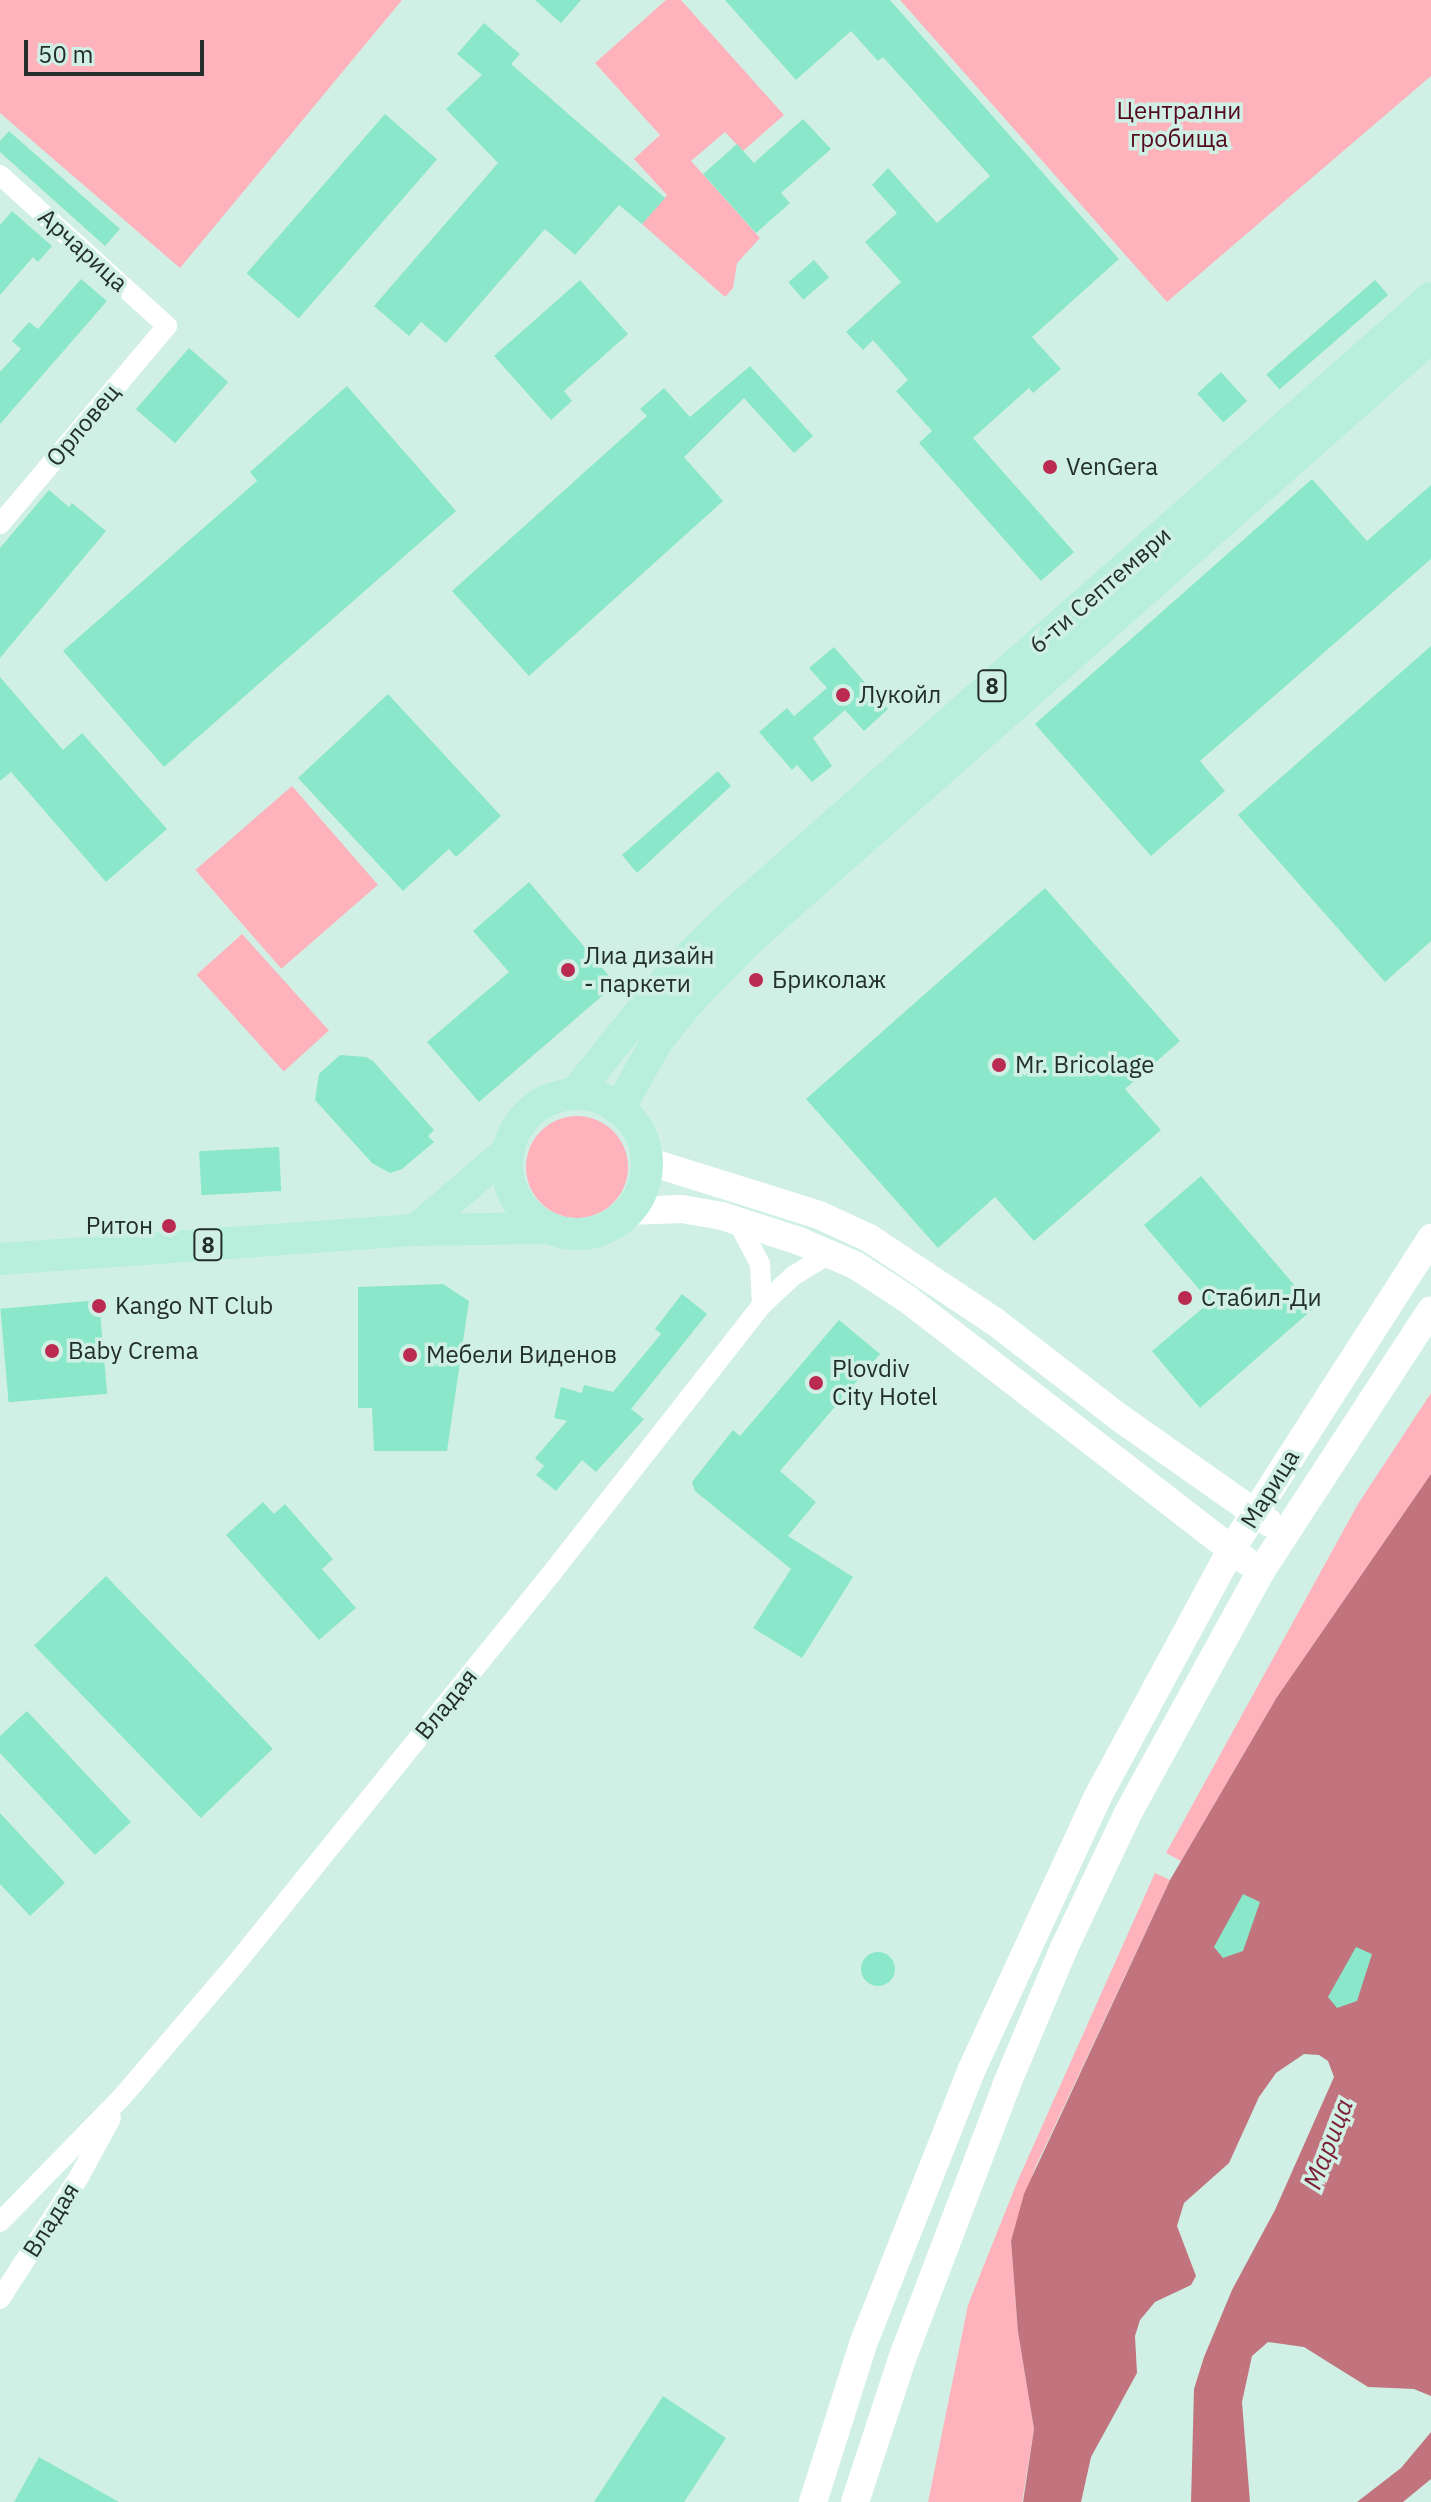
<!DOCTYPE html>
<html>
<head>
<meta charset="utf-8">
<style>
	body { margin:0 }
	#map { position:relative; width:1431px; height:2502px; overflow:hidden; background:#d1f0e5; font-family:"IBM Plex Sans",sans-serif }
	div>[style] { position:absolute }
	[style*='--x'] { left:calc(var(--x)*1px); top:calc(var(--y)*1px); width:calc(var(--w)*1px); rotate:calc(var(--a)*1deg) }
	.green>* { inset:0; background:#feb2bb; transform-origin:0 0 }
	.round { border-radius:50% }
	.water>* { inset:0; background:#c1747e }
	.building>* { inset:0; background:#8be7c9; transform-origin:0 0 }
	.street>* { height:20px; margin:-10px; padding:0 10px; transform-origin:10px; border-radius:10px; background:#fff }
	.secondary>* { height:28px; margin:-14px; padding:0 14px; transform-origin:14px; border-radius:14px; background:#fff }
	.primary>* { height:32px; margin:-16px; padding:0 16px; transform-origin:16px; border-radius:16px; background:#b7eedc }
	.primary>.ring { margin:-16px; padding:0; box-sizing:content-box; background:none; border:32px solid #b7eedc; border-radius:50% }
	.dots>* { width:22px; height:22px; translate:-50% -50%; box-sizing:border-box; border:4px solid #d1f0e5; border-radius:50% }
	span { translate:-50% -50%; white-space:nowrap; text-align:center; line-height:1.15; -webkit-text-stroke:7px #d1f0e5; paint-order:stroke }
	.shield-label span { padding:2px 6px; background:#d1f0e5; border:2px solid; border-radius:6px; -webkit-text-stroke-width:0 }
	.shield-label { font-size:22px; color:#232f2b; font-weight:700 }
	.park-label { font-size:24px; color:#520a1e }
	.street-label { font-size:24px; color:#232f2b }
	.poi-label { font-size:24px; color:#232f2b }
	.left { translate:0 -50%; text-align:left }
	.right { translate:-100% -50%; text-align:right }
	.water-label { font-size:26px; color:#7c1e35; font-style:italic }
	.scale { position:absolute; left:24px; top:40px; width:180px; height:36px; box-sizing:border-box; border:4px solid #232f2b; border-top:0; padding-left:10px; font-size:24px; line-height:28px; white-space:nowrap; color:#232f2b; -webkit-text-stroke:6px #d1f0e5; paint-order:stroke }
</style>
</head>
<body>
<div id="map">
	<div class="green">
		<i style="clip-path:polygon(0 0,402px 0,180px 268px,0 113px)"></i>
		<i style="clip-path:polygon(666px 0,681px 0,784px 115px,743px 151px,725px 132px,691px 161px,760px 238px,737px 263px,733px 288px,725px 297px,642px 224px,667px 195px,634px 159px,660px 135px,595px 63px)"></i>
		<i style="clip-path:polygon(900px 0,1431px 0,1431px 76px,1167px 302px)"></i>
		<i style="left:292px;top:786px;width:131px;height:128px;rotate:49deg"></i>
		<i style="left:242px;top:934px;width:130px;height:61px;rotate:48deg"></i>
		<i class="round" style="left:526px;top:1116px;width:102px;height:102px"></i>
		<i style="clip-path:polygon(1431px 1393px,1431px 1474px,1277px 1697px,1181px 1861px,1166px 1853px,1358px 1504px)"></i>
		<i style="clip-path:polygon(1155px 1873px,1170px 1880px,1035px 2168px,1011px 2241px,1018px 2332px,1034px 2429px,1022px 2502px,928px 2502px,968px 2305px,1018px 2180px)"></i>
	</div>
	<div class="water">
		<i style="clip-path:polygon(1431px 1474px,1431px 2396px,1414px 2389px,1368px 2387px,1304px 2347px,1268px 2342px,1252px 2356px,1242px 2402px,1250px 2502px,1191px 2502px,1194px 2389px,1204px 2357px,1232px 2290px,1275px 2210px,1334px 2077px,1328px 2061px,1319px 2055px,1304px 2054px,1276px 2073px,1259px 2097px,1229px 2163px,1184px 2203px,1177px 2226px,1196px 2276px,1191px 2285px,1155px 2302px,1140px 2320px,1135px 2336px,1137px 2373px,1091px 2457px,1081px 2502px,1023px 2502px,1034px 2429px,1018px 2332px,1011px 2241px,1024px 2194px,1170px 1880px,1277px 1697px)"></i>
		<i style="clip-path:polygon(1431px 2432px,1431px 2479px,1403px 2502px,1357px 2502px,1401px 2468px)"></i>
	</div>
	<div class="building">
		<i style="clip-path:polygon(535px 0,581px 0,561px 23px)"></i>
		<i style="clip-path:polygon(725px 0,890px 0,1119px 259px,1032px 337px,1061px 369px,1033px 393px,1029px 388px,973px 438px,1074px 552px,1041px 581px,919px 443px,932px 431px,896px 391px,908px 380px,873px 340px,863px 350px,846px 332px,901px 282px,865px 242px,897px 213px,872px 185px,888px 168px,937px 223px,990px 176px,883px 57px,878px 61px,851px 31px,796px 80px)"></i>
		<i style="clip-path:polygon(484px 23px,520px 54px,511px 64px,665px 198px,642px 224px,619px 205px,575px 255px,545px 229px,446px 343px,421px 322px,409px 336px,374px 306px,498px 163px,446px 109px,482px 75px,457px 54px)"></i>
		<i style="left:385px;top:114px;width:69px;height:211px;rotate:41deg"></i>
		<i style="clip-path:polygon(803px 119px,831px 149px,781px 193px,790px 203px,756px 233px,703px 174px,737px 144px,754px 163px)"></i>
		<i style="clip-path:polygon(9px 131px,120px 229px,105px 246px,0 152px,0 141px)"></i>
		<i style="clip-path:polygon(12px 211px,52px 246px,38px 262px,33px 257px,0 295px,0 225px)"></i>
		<i style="left:814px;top:260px;width:23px;height:34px;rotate:49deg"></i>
		<i style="clip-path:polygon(81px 279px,107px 301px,0 424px,0 372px,21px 349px,12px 341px,29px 322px,38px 329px)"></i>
		<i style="clip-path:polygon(580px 280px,628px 334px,564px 391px,572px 401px,551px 420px,494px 356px)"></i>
		<i style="left:1375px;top:280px;width:20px;height:144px;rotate:49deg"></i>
		<i style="left:189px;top:348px;width:52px;height:81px;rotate:41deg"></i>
		<i style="clip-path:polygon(750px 366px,813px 436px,794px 453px,744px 398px,684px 457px,723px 501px,529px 676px,452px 591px,647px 416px,640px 409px,664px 388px,690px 417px)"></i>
		<i style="left:1221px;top:372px;width:39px;height:32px;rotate:48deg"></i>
		<i style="clip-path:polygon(347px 386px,456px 511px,164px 767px,63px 651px,257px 481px,250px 472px)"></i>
		<i style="clip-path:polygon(1312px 479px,1367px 541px,1431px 485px,1431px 559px,1200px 761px,1225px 791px,1151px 856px,1035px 724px)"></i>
		<i style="clip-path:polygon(49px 490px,69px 507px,72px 503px,106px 531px,0 658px,0 548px)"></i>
		<i style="clip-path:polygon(1431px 646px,1431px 941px,1385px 982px,1238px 815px)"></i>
		<i style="clip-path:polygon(834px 647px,888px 709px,864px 731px,845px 710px,813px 738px,832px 766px,812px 782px,797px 765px,792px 770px,759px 732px,787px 708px,794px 716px,827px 688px,809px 668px)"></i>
		<i style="clip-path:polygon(0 677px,63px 750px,82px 733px,167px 829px,106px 882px,11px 772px,0 781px)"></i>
		<i style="clip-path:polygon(388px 694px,501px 816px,456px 857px,449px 849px,403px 891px,298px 778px)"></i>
		<i style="clip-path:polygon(718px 771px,731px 786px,637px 873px,622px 855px)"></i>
		<i style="clip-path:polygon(529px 882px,616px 984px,479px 1102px,427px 1042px,509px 972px,473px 931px)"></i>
		<i style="clip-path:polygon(1045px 888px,1180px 1041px,1125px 1089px,1161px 1130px,1034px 1241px,995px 1197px,938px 1248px,806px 1099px)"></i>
		<i style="clip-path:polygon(340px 1055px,366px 1057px,373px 1061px,434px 1130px,428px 1136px,434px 1142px,402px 1169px,390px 1173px,372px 1163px,315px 1100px,319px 1074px)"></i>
		<i style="left:279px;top:1147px;width:44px;height:80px;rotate:87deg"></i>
		<i style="clip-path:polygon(1201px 1176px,1314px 1308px,1200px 1408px,1152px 1351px,1210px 1302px,1144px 1225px)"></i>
		<i style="clip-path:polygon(443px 1284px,469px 1301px,447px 1451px,374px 1451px,372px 1408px,358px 1408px,358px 1287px)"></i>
		<i style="clip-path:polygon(682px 1294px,707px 1314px,631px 1409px,644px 1419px,596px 1472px,582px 1460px,556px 1491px,536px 1475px,544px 1466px,535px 1458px,567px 1421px,554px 1418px,561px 1387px,582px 1393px,584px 1385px,613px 1392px,661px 1334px,655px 1329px)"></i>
		<i style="left:99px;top:1300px;width:94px;height:99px;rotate:85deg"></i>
		<i style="clip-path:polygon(839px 1320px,880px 1354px,780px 1471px,816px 1502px,788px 1536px,853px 1577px,802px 1658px,753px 1628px,791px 1569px,695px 1491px,692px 1482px,733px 1430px,740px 1436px)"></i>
		<i style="clip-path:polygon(263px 1502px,274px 1514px,285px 1504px,333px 1559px,322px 1569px,356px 1608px,319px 1640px,226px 1535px)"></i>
		<i style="left:106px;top:1576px;width:240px;height:100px;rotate:46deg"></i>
		<i style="clip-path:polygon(27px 1711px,131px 1822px,95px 1855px,0 1753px,0 1736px)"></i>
		<i style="clip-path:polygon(0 1813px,65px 1883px,30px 1916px,0 1884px)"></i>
		<i style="clip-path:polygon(1243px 1894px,1260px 1902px,1243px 1951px,1223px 1958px,1214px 1947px)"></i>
		<i style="clip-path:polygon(1356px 1947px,1372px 1954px,1357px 2001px,1337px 2008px,1328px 1997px)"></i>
		<i class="round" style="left:861px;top:1952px;width:34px;height:34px"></i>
		<i style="clip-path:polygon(663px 2396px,726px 2438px,684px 2502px,594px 2502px)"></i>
		<i style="clip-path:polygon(39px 2457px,119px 2502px,14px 2502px)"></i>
	</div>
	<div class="street">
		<i style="--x:0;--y:175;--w:225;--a:42.1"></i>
		<i style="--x:167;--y:326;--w:259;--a:130.1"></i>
		<i style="--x:738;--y:1222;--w:47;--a:62.4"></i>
		<i style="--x:760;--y:1264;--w:41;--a:87.2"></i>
		<i style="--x:762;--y:1305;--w:42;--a:-43.1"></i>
		<i style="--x:793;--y:1276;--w:42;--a:-31.4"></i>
		<i style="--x:0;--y:2222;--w:175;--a:-45.7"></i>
		<i style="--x:122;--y:2097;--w:172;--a:-49.5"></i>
		<i style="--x:234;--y:1966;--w:504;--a:-51.04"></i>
		<i style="--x:551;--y:1574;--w:342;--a:-51.9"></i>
		<i style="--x:0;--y:2299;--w:145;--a:-57.1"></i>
		<i style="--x:79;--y:2177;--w:67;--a:-61.5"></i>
	</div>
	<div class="secondary">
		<i style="--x:647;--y:1161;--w:180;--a:17.4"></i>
		<i style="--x:819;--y:1215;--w:55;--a:24.7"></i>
		<i style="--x:869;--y:1238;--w:150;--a:33.6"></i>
		<i style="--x:994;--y:1321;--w:159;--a:37.6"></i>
		<i style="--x:1120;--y:1418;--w:181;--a:35.1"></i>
		<i style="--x:628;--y:1211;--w:54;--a:-2.1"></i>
		<i style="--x:682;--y:1209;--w:41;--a:9.9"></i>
		<i style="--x:722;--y:1216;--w:81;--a:18"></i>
		<i style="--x:799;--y:1241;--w:61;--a:23.2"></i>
		<i style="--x:855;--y:1265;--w:61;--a:32.9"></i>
		<i style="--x:906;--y:1298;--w:430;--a:37.7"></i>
		<i style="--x:813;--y:2502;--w:166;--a:-72.4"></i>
		<i style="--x:863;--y:2344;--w:294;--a:-68.4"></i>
		<i style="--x:971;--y:2071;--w:301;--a:-65.2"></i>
		<i style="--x:1097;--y:1798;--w:282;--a:-61.6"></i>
		<i style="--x:1231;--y:1550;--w:371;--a:-57.3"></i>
		<i style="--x:855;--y:2502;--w:151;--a:-71.8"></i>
		<i style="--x:902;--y:2359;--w:292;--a:-69.1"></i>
		<i style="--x:1006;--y:2086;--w:150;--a:-67.2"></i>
		<i style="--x:1064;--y:1948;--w:149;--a:-64.6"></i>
		<i style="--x:1128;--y:1813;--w:276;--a:-61.2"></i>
		<i style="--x:1261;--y:1571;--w:311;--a:-56.9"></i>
	</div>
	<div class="primary">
		<i style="--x:574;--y:1094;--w:152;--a:-50.9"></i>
		<i style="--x:670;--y:976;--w:79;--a:-45"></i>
		<i style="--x:726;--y:920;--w:940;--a:-41.42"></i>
		<i class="ring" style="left:507px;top:1094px;width:108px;height:108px"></i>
		<i style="--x:619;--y:1109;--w:78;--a:-60.8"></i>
		<i style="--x:657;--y:1041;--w:55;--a:-50.9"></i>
		<i style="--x:692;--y:998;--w:84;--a:-45.5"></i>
		<i style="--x:751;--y:938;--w:908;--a:-41.47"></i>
		<i style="--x:416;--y:1230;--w:121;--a:-40.7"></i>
		<i style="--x:0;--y:1259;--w:417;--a:-4"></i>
		<i style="--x:416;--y:1230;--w:133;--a:-0.9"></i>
	</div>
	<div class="dots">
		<i style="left:1050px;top:467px;background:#bb2b51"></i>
		<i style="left:843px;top:695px;background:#bb2b51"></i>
		<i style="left:568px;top:970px;background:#bb2b51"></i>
		<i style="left:756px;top:980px;background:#bb2b51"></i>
		<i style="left:999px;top:1065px;background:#bb2b51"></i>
		<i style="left:169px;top:1226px;background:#bb2b51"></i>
		<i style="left:1185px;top:1298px;background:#bb2b51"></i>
		<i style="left:99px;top:1306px;background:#bb2b51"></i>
		<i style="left:52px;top:1351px;background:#bb2b51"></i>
		<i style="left:410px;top:1355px;background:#bb2b51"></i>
		<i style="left:816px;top:1383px;background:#bb2b51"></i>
	</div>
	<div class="shield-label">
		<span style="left:992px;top:686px">8</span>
		<span style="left:208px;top:1245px">8</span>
	</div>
	<div class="park-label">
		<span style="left:1179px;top:125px">Централни<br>гробища</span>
	</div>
	<div class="street-label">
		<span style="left:83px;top:250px;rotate:42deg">Арчарица</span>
		<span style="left:83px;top:425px;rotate:-50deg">Орловец</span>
		<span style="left:1100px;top:590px;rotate:-41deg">6-ти Септември</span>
		<span style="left:1270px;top:1489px;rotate:-58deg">Марица</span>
		<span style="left:446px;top:1704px;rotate:-51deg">Владая</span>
		<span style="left:51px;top:2220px;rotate:-58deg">Владая</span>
	</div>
	<div class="poi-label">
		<span class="left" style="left:1066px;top:467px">VenGera</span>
		<span class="left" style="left:859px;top:695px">Лукойл</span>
		<span class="left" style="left:584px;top:970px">Лиа дизайн<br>- паркети</span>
		<span class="left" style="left:772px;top:980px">Бриколаж</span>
		<span class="left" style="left:1015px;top:1065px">Mr. Bricolage</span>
		<span class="right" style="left:153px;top:1226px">Ритон</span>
		<span class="left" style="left:1201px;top:1298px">Стабил-Ди</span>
		<span class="left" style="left:115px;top:1306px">Kango NT Club</span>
		<span class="left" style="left:68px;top:1351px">Baby Crema</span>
		<span class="left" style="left:426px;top:1355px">Мебели Виденов</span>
		<span class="left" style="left:832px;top:1383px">Plovdiv<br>City Hotel</span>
	</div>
	<div class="water-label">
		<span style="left:1328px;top:2144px;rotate:-69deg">Марица</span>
	</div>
	<div class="scale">50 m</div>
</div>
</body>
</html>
